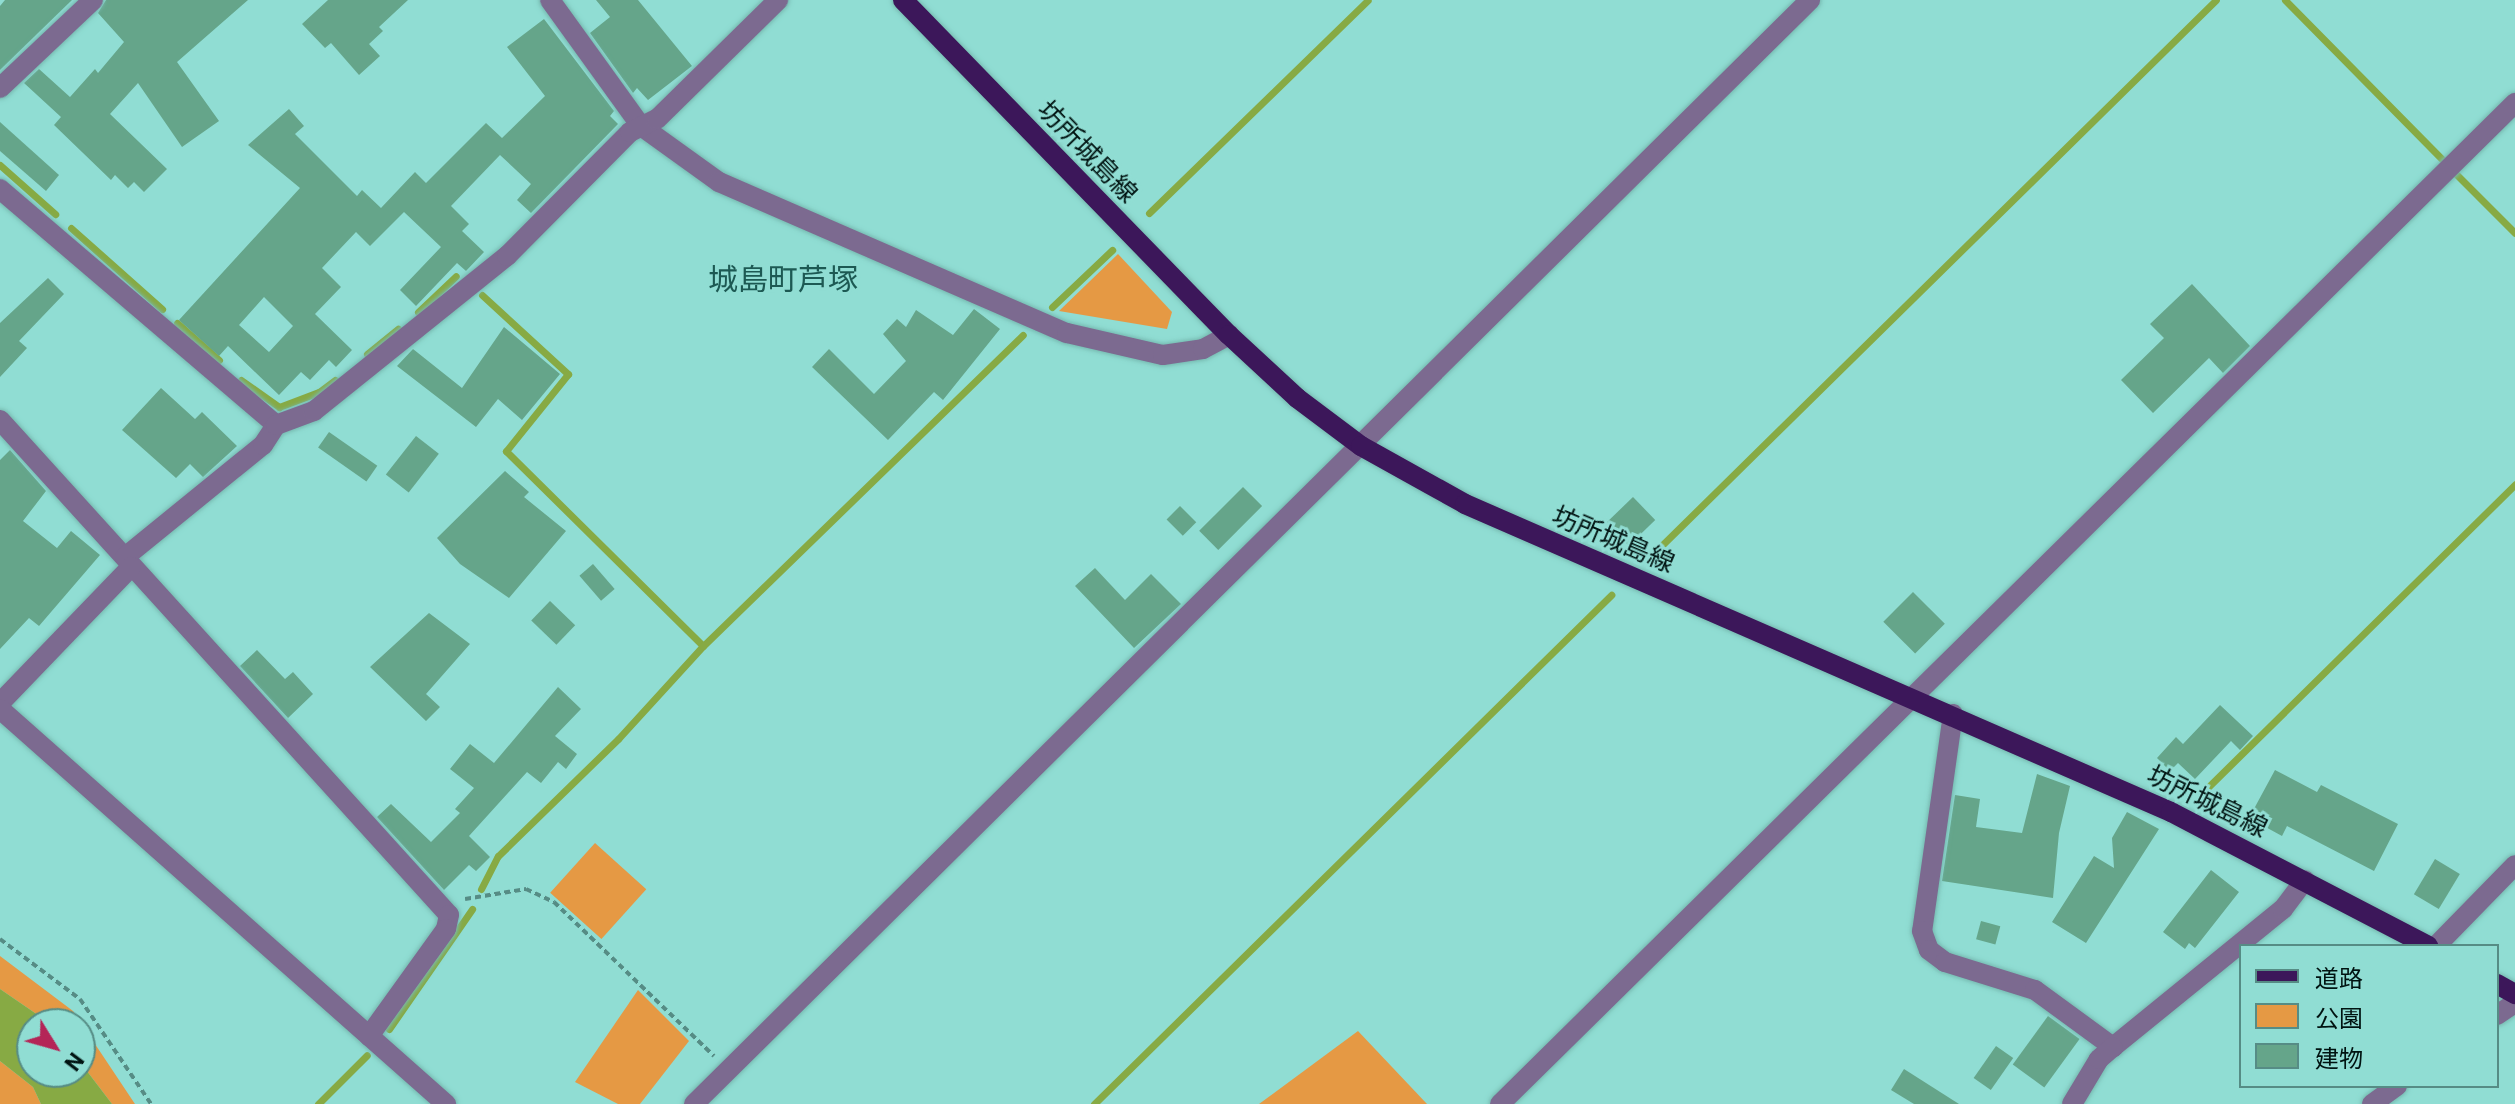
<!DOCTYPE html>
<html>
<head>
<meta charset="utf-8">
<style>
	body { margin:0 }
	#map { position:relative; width:2515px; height:1104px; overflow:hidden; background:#90ddd3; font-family:Roboto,"Noto Sans JP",sans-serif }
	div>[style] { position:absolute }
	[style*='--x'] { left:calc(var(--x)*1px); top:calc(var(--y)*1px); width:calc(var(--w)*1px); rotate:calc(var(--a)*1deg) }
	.green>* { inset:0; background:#e59944; transform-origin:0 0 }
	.water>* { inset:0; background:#87aa44 }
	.stream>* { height:7px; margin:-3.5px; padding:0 3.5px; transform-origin:3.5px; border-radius:3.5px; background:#87aa44 }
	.building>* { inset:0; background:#65a58a; transform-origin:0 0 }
	.path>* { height:4px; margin-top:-2px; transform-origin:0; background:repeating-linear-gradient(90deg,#568c85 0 6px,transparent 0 10px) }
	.roads { filter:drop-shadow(0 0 2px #76b9b0) drop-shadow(0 0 2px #76b9b0) }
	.minor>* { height:20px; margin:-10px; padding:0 10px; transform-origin:10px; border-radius:10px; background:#7c6a90 }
	.major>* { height:20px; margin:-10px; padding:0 10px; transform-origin:10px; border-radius:10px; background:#3c175a }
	span { translate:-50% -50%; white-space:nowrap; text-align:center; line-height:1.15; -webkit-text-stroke:6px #90ddd3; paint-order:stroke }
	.street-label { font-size:26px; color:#001311 }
	.quarter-label { font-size:30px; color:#1d5953 }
	.legend { position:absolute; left:2239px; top:944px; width:260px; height:144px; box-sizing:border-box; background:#90ddd3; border:2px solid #568c85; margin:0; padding:10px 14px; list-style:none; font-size:24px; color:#001311 }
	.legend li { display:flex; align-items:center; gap:16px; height:40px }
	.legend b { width:40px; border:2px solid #568c85 }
	.north { position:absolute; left:16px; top:1008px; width:80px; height:80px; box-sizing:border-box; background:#90ddd3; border:2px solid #568c85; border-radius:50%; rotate:127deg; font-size:22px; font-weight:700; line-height:32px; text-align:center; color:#001311 }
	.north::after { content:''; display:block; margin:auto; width:28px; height:36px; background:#b42557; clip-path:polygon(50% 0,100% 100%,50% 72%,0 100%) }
</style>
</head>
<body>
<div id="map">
	<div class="green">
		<i style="clip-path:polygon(1118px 254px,1172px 312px,1167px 329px,1059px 311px)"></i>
		<i style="left:595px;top:843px;width:69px;height:67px;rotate:42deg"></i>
		<i style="clip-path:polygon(0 956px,73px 1011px,135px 1104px,112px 1104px,80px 1062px,80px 1024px,51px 1024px,0 989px)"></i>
		<i style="clip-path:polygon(638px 990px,689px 1041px,640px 1104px,618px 1104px,575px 1082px)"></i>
		<i style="clip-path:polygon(1358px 1031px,1427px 1104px,1259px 1104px)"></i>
		<i style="clip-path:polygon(0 1061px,33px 1087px,41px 1104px,0 1104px)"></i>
	</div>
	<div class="water">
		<i style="clip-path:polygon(0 989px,51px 1024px,32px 1024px,32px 1072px,80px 1072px,80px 1062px,112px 1104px,41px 1104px,33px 1087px,0 1061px)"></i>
	</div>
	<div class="stream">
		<i style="--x:2285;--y:0;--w:223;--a:45.4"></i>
		<i style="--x:0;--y:165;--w:74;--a:41.7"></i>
		<i style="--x:2456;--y:174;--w:83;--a:45"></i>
		<i style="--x:1149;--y:213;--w:305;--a:-44.2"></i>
		<i style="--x:71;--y:228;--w:122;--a:41.7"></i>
		<i style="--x:482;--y:295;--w:117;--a:42.6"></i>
		<i style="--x:568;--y:374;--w:99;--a:128.8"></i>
		<i style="--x:506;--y:451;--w:277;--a:44.7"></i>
		<i style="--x:1052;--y:307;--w:83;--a:-43.5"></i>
		<i style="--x:418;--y:312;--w:52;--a:-43.5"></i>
		<i style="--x:177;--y:323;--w:56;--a:41.4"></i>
		<i style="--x:367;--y:354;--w:40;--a:-39"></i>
		<i style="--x:241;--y:380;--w:47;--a:35.4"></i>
		<i style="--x:279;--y:407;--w:43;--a:-20.6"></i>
		<i style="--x:319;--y:392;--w:20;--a:-37"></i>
		<i style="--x:1657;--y:550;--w:784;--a:-44.54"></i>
		<i style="--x:2200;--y:795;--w:443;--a:-44.6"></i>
		<i style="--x:481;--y:889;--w:37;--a:-63"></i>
		<i style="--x:498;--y:856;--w:168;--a:-44.3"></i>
		<i style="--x:618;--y:739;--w:126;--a:-47.6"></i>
		<i style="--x:703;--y:646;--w:446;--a:-44.2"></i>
		<i style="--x:389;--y:1029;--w:146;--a:-55.3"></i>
		<i style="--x:318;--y:1104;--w:69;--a:-45"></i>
		<i style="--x:1094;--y:1104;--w:726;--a:-44.55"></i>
	</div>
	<div class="building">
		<i style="clip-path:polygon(5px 0,72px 0,0 70px,0 6px)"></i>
		<i style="clip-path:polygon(106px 0,248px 0,177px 62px,219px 121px,182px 147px,138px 83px,110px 114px,167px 169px,144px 192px,134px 182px,128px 188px,115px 175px,111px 180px,54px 125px,61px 117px,24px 83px,39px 69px,70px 97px,95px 69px,98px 73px,124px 42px,98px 13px)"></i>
		<i style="clip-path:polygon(328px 0,408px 0,379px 27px,383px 31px,369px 44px,380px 56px,359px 75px,331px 43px,325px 48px,302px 24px)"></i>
		<i style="clip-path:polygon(596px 0,638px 0,692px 66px,648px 100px,637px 88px,633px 93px,590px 33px,610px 17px)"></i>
		<i style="clip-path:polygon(evenodd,544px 19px,614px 111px,610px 116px,618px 124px,531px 213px,517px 200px,531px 184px,500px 155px,451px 206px,469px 224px,462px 231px,484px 252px,466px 271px,457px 263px,416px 306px,400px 290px,441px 247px,404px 212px,370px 246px,356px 232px,322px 268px,341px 287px,315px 314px,352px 350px,336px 367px,329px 360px,310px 380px,301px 372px,279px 395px,228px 346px,219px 356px,179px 320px,300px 188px,248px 145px,289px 109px,304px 126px,295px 134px,357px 196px,362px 190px,381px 208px,415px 172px,426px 183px,486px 123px,502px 138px,545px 96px,507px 47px,544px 19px,264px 297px,293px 326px,269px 352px,239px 325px,264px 297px)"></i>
		<i style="clip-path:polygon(0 122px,59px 175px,46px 191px,0 151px)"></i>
		<i style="clip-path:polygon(48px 278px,64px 294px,19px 341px,27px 348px,0 377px,0 323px)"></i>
		<i style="clip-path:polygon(2192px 284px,2250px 346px,2223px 373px,2209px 358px,2153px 413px,2121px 380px,2164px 338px,2150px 324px)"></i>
		<i style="clip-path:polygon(974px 309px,1000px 329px,943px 400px,934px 392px,888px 440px,812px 367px,829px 349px,874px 394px,906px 361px,883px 334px,897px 319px,906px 327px,916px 310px,953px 335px)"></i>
		<i style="clip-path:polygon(504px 327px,560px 374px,522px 420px,498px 399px,476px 427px,397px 366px,413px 349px,462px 388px)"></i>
		<i style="clip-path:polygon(161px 388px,195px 419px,202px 412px,237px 446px,203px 477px,190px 464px,176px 478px,122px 430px)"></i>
		<i style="left:329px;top:432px;width:59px;height:19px;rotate:35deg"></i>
		<i style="left:416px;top:436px;width:29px;height:49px;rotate:38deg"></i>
		<i style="clip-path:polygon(10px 450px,46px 491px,23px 521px,57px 548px,71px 531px,100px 555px,39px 626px,29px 618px,0 649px,0 460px)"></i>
		<i style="clip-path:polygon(505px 471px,529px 492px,524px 497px,566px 531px,509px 598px,460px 564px,437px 538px)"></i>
		<i style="left:1243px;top:487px;width:27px;height:62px;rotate:45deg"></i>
		<i style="left:1633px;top:497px;width:32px;height:37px;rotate:46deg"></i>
		<i style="left:1180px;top:506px;width:23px;height:19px;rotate:45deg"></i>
		<i style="left:593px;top:564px;width:33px;height:18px;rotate:49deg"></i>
		<i style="clip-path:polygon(1095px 568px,1125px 600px,1151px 574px,1181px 604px,1134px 648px,1075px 586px)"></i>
		<i style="left:1913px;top:592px;width:45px;height:42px;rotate:45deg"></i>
		<i style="left:550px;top:601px;width:35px;height:27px;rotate:44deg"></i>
		<i style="clip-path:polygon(429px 613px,470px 644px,426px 694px,440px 707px,426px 721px,370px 667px)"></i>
		<i style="clip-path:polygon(257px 650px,285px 679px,293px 672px,313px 694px,288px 718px,240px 666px)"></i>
		<i style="clip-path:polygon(558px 687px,581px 709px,555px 736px,577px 754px,566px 769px,558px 762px,541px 783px,527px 772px,469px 836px,490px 857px,476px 871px,469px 865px,444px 890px,377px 817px,391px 804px,431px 842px,460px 813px,455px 809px,474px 788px,450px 769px,470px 744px,494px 763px)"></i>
		<i style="clip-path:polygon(2220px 705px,2253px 736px,2240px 750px,2231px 741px,2195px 779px,2178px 763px,2170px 771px,2157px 758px,2176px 737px,2183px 744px)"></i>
		<i style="clip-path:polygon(2275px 770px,2317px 792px,2321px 785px,2398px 824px,2374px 871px,2287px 826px,2282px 836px,2249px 818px)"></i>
		<i style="clip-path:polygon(2037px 774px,2070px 786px,2059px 833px,2053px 898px,1942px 881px,1955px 795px,1980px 799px,1976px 827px,2022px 833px)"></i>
		<i style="clip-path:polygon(2127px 812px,2159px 829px,2086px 943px,2052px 922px,2094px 856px,2114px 868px,2112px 838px)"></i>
		<i style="left:2435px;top:859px;width:29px;height:41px;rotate:31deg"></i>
		<i style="clip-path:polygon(2211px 870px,2239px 892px,2195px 948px,2189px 943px,2185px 949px,2163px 932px)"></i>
		<i style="left:1981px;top:921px;width:20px;height:19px;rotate:15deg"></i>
		<i style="left:2048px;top:1016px;width:39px;height:60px;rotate:36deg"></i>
		<i style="left:1996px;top:1046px;width:21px;height:39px;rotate:35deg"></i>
		<i style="clip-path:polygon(1904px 1069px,1959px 1104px,1914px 1104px,1891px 1090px)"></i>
	</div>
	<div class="path">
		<i style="--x:465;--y:899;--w:62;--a:-9.3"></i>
		<i style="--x:526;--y:889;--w:31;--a:25"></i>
		<i style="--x:554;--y:902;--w:222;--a:43.9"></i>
		<i style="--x:0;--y:939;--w:100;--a:36.9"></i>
		<i style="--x:80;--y:999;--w:127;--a:55.9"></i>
	</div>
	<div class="roads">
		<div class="minor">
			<i style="--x:550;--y:0;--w:155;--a:54.2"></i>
			<i style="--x:641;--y:126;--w:96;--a:35.7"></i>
			<i style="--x:719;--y:182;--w:379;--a:23.5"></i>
			<i style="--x:1067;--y:333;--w:98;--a:12.9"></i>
			<i style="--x:1163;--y:355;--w:40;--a:-8.5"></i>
			<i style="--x:1203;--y:349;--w:30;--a:-28"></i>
			<i style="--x:0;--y:88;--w:128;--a:-43.4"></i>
			<i style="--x:0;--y:189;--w:363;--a:40.5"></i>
			<i style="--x:0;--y:420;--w:668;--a:47.79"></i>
			<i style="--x:449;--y:915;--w:14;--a:102"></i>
			<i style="--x:446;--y:929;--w:132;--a:125.7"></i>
			<i style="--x:125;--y:557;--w:178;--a:-39.1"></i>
			<i style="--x:263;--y:445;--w:24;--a:-57"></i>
			<i style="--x:276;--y:425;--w:40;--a:-20.2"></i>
			<i style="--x:314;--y:411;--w:248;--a:-38.8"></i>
			<i style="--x:507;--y:256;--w:175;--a:-45.2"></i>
			<i style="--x:630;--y:132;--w:30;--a:-26"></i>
			<i style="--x:657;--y:119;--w:170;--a:-44.5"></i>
			<i style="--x:0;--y:703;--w:189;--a:-46.1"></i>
			<i style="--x:0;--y:709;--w:596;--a:41.53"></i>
			<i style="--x:1953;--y:714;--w:219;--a:98.1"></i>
			<i style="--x:1922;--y:931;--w:20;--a:70"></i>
			<i style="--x:1929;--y:950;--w:20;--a:37"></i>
			<i style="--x:1945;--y:962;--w:94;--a:17.3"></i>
			<i style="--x:2035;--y:990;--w:97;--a:36.2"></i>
			<i style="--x:2113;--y:1047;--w:219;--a:-39.1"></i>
			<i style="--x:2283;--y:909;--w:36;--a:-53"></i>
			<i style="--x:2436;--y:946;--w:113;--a:-45.7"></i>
			<i style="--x:2497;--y:1015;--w:22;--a:-34"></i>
			<i style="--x:694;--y:1104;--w:1570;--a:-44.69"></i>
			<i style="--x:1500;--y:1104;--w:1426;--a:-44.6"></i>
			<i style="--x:2072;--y:1104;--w:52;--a:-59"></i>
			<i style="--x:2099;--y:1059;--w:18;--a:-41"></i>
			<i style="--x:2372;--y:1104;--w:31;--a:-36"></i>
		</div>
		<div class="major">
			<i style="--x:903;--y:0;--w:467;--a:45.8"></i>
			<i style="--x:1229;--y:335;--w:93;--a:42.8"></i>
			<i style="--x:1297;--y:398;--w:80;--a:36.9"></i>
			<i style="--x:1361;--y:446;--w:119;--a:29.1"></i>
			<i style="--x:1465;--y:504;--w:770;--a:23.57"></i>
			<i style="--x:2171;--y:812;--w:290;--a:27.5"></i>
			<i style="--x:2497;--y:984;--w:21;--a:29"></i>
		</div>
	</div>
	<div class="street-label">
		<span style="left:1087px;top:152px;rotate:46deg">坊所城島線</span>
		<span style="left:1613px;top:540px;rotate:23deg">坊所城島線</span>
		<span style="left:2207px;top:802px;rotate:26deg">坊所城島線</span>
	</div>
	<div class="quarter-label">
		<span style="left:783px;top:280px">城島町芦塚</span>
	</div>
	<ul class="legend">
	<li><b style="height:10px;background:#3c175a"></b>道路</li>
	<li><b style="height:22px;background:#e59944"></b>公園</li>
	<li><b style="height:22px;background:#65a58a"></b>建物</li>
	</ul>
	<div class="north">N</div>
</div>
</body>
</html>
